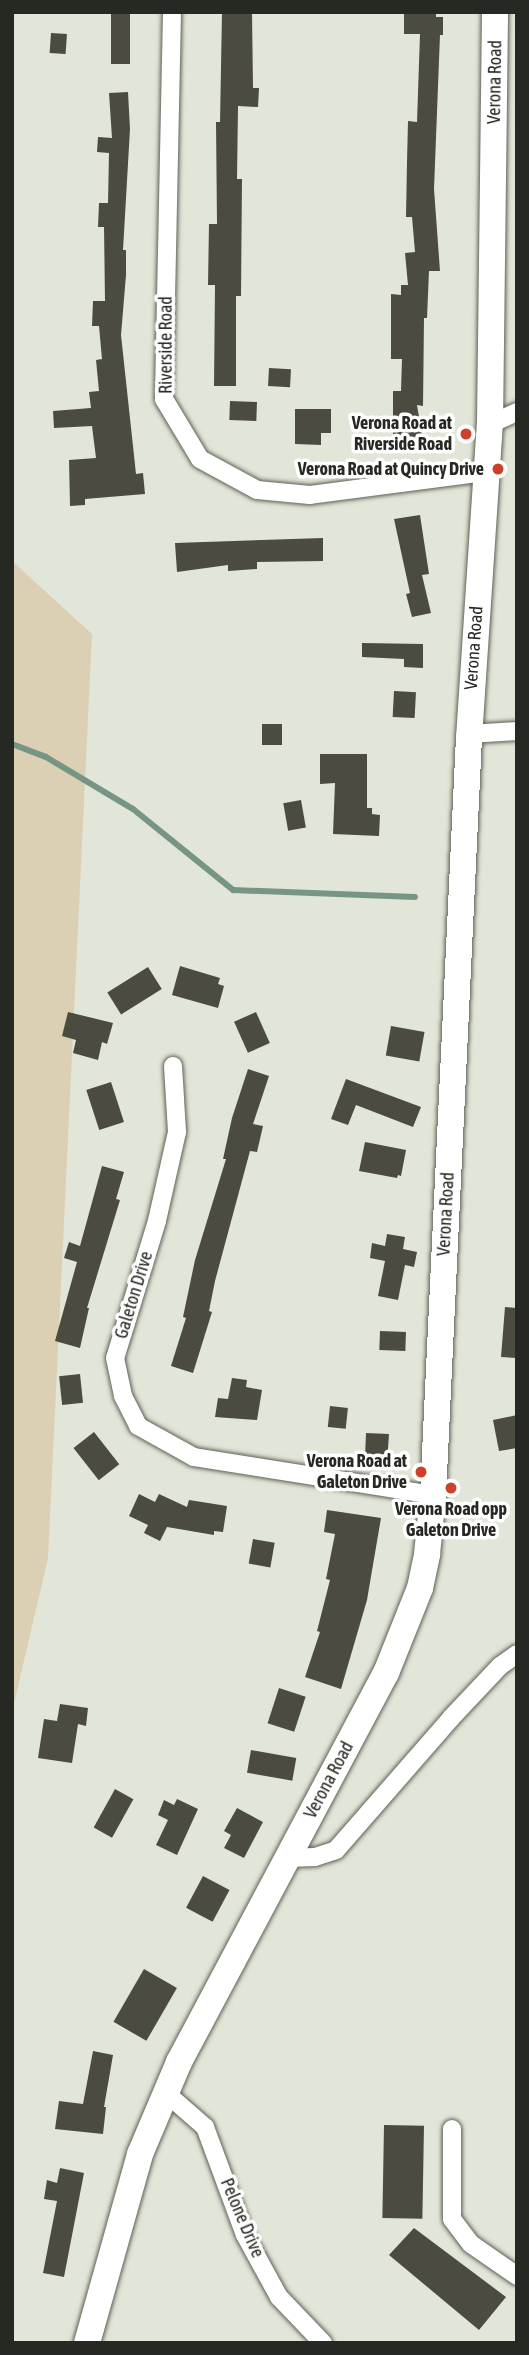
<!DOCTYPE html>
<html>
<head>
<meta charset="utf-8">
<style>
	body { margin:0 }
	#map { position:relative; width:529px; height:2355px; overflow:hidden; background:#e1e6d8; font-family:"Asap Condensed",sans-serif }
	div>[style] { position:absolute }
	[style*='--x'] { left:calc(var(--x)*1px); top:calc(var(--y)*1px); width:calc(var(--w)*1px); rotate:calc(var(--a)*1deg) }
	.green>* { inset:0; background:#dbcfb4 }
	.stream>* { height:6px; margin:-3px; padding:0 3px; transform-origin:3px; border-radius:3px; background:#779585 }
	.building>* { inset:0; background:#4b4b3f; transform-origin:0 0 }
	.roads { filter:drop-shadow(0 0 2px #5d6155) drop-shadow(0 0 2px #5d6155) }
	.street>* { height:18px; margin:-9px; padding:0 9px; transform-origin:9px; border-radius:9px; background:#fff }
	.secondary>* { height:26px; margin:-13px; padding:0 13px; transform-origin:13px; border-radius:13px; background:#fff }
	.dots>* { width:19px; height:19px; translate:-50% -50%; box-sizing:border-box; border:4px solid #fff; border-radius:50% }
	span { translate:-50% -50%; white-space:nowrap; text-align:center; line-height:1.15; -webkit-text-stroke:7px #fff; paint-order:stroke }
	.street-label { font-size:18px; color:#262823 }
	.poi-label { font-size:18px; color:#262823; font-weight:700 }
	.right { translate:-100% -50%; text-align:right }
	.frame { position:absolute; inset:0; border:14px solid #262823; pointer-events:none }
</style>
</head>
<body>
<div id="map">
	<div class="green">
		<i style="clip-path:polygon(12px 561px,92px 634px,48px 1558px,12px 1712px)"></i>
	</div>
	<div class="stream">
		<i style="--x:12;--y:744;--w:36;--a:21"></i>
		<i style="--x:46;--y:757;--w:101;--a:30.9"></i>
		<i style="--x:133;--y:809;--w:129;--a:39"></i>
		<i style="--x:233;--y:890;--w:182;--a:2.2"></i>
	</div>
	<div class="building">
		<i style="left:111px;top:12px;width:19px;height:52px"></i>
		<i style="clip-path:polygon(222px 12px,252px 12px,253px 88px,259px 88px,258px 107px,238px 106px,237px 179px,242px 179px,241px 296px,236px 296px,236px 386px,214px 386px,215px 285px,208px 285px,209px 224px,217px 224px,216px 122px,220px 122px)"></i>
		<i style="clip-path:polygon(436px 12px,436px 17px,443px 17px,443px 35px,440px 35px,434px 189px,440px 271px,429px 271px,427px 318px,424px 318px,423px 406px,417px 405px,423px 441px,396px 446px,396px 441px,393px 441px,393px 391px,401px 391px,402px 359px,391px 359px,391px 294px,401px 295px,401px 285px,408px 285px,405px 253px,415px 252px,412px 217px,406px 217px,407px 162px,408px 121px,417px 122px,420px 34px,404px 34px,404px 13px)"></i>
		<i style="left:51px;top:33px;width:16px;height:20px;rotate:4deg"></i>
		<i style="clip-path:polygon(128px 92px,130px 129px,123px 250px,126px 250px,126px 275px,121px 335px,136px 474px,143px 473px,145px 494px,85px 499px,85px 505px,70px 506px,69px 460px,96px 458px,92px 426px,54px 428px,53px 411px,91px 408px,89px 392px,99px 391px,96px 360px,102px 359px,99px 326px,92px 326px,93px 301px,105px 301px,104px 227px,98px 227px,99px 203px,108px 203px,109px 153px,97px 152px,98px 137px,112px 138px,109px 93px)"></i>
		<i style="left:269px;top:368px;width:22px;height:18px;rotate:3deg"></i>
		<i style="left:230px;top:401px;width:27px;height:19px;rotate:2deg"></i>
		<i style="clip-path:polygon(295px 409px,331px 409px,331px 433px,321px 433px,321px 445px,295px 444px)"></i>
		<i style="clip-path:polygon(420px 515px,429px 574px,422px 575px,431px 613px,412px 617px,406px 594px,410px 593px,394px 519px)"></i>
		<i style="clip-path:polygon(323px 538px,323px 561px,257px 562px,257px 569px,228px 571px,228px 565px,177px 572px,175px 543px)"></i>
		<i style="clip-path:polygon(362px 643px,423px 644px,423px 668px,404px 667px,404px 659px,362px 657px)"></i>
		<i style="left:394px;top:691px;width:22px;height:26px;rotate:3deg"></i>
		<i style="left:262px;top:724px;width:20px;height:21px"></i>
		<i style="clip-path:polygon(320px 754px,367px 754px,367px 808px,372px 808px,372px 814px,380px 815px,379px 836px,333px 834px,335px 783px,320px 784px)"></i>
		<i style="left:301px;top:800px;width:28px;height:18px;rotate:80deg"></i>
		<i style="clip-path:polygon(180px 966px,220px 978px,218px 984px,224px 986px,218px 1008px,172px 995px)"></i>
		<i style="left:148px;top:967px;width:26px;height:48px;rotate:58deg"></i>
		<i style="clip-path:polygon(68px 1012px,113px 1023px,107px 1044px,102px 1042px,98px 1060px,73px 1053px,76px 1040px,62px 1036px)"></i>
		<i style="left:256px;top:1012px;width:34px;height:24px;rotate:66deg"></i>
		<i style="left:391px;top:1026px;width:34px;height:30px;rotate:10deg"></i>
		<i style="clip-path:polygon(248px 1069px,269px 1076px,253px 1124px,263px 1126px,257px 1152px,250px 1151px,215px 1281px,209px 1311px,212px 1312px,193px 1373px,171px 1366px,186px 1318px,183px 1317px,195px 1260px,226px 1159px,223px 1159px,232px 1118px)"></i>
		<i style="clip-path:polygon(346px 1079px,421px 1107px,413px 1127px,356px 1105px,348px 1125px,331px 1119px)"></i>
		<i style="left:111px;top:1082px;width:42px;height:26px;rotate:72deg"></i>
		<i style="clip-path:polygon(365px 1142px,406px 1150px,401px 1176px,398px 1175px,397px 1178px,359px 1171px)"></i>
		<i style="clip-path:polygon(102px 1166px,124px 1172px,116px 1199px,120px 1200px,87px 1308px,89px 1308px,80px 1348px,55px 1341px,77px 1262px,64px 1258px,69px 1242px,80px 1246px)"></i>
		<i style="clip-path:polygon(387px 1234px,405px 1237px,403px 1249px,417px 1252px,414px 1267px,405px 1265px,398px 1300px,378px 1296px,385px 1261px,370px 1258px,372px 1243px,385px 1246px)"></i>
		<i style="clip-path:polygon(505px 1307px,517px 1308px,517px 1358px,501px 1357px)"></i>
		<i style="left:380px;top:1331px;width:26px;height:19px;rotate:2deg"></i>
		<i style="left:80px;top:1374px;width:29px;height:21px;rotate:84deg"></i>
		<i style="clip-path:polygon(232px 1378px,247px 1380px,246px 1387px,262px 1390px,257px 1420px,215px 1417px,218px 1398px,228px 1399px)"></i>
		<i style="left:330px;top:1406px;width:18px;height:21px;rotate:6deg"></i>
		<i style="clip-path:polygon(517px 1415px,517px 1448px,499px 1451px,493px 1420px)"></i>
		<i style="left:94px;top:1432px;width:41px;height:26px;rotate:52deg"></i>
		<i style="clip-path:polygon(366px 1433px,389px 1434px,387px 1463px,369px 1462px,369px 1458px,365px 1458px)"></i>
		<i style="clip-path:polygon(139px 1494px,155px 1502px,159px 1494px,187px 1507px,189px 1500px,227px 1506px,223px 1532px,214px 1531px,214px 1535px,167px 1527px,160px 1541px,144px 1533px,148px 1525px,129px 1516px)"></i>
		<i style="clip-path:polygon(327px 1510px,381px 1518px,367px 1600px,341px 1689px,305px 1677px,320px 1632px,317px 1631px,330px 1580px,326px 1579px,335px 1534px,324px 1532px)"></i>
		<i style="left:253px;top:1539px;width:22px;height:25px;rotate:10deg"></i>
		<i style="left:279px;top:1688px;width:28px;height:37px;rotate:18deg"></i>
		<i style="clip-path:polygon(60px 1704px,88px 1708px,86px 1726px,78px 1724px,72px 1763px,38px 1758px,44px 1719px,57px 1721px)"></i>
		<i style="left:251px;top:1750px;width:46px;height:23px;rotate:10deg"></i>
		<i style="left:115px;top:1789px;width:21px;height:44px;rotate:29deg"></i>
		<i style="clip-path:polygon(177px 1799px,198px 1809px,177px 1855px,156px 1845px,168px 1820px,158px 1815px,164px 1800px,174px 1805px)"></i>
		<i style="clip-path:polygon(237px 1808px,263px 1822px,244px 1858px,224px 1848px,231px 1835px,224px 1831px)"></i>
		<i style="left:203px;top:1876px;width:30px;height:36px;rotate:28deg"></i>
		<i style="left:144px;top:1969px;width:38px;height:61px;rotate:30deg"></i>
		<i style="clip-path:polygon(93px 2051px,113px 2055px,104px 2107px,106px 2107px,103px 2134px,55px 2129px,59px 2101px,83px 2104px)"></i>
		<i style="left:384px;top:2125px;width:40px;height:93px;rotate:1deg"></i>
		<i style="clip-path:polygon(60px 2168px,84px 2173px,64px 2277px,43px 2273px,57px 2201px,44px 2199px,47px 2180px,57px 2183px)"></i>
		<i style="clip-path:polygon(414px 2228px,506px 2297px,479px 2330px,389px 2255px)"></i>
	</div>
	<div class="roads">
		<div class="street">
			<i style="--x:172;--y:12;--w:387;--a:91.2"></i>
			<i style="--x:164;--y:399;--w:70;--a:59"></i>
			<i style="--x:200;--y:459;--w:65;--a:28.5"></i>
			<i style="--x:257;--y:490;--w:53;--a:5.4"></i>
			<i style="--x:310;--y:495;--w:177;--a:-7.5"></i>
			<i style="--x:490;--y:424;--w:30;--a:-24"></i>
			<i style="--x:469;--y:734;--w:48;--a:-3.6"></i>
			<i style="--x:173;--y:1066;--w:66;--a:86.5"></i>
			<i style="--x:177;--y:1132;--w:91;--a:102.7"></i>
			<i style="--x:157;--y:1221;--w:143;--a:107"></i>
			<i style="--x:115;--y:1358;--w:39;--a:78"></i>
			<i style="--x:123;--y:1396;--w:34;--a:63"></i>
			<i style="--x:138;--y:1426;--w:64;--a:29"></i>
			<i style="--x:194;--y:1457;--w:242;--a:9"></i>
			<i style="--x:287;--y:1858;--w:28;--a:-2"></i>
			<i style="--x:315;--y:1857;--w:22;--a:-18"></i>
			<i style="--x:336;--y:1850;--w:175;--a:-48.9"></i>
			<i style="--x:451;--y:1718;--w:71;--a:-46.7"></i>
			<i style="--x:500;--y:1666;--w:21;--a:-35"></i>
			<i style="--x:166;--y:2093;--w:52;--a:41.1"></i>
			<i style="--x:205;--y:2127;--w:115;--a:69.7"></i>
			<i style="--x:245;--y:2235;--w:71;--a:61.3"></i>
			<i style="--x:279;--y:2297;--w:64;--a:46.3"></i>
			<i style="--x:452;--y:2129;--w:90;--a:90"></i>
			<i style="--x:452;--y:2219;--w:31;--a:53"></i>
			<i style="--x:471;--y:2244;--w:56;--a:34.8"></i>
		</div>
		<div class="secondary">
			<i style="--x:87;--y:2343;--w:196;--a:-74.3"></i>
			<i style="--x:140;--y:2154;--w:100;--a:-67"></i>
			<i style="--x:179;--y:2062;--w:441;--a:-62"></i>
			<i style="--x:386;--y:1673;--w:92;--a:-68.2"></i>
			<i style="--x:420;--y:1588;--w:35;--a:-78"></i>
			<i style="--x:427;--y:1554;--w:59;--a:-84.2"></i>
			<i style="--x:433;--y:1495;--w:758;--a:-87.28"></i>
			<i style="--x:469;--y:738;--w:315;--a:-86.2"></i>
			<i style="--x:490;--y:424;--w:412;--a:-89.3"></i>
		</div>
	</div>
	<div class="dots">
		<i style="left:466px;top:434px;background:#cd412a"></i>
		<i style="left:498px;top:469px;background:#cd412a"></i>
		<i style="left:421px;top:1472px;background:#cd412a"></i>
		<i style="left:451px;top:1488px;background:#cd412a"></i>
	</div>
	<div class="street-label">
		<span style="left:495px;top:82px;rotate:-89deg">Verona Road</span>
		<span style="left:166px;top:345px;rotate:-90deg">Riverside Road</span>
		<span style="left:474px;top:648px;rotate:-86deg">Verona Road</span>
		<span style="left:446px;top:1214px;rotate:-87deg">Verona Road</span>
		<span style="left:134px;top:1295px;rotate:-73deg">Galeton Drive</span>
		<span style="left:329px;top:1780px;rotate:-62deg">Verona Road</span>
		<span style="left:242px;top:2218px;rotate:67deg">Pelone Drive</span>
	</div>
	<div class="poi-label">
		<span class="right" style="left:452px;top:434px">Verona Road at<br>Riverside Road</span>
		<span class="right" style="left:484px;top:469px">Verona Road at Quincy Drive</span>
		<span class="right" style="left:407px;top:1472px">Verona Road at<br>Galeton Drive</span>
		<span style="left:451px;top:1520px">Verona Road opp<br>Galeton Drive</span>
	</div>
	<div class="frame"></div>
</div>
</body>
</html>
